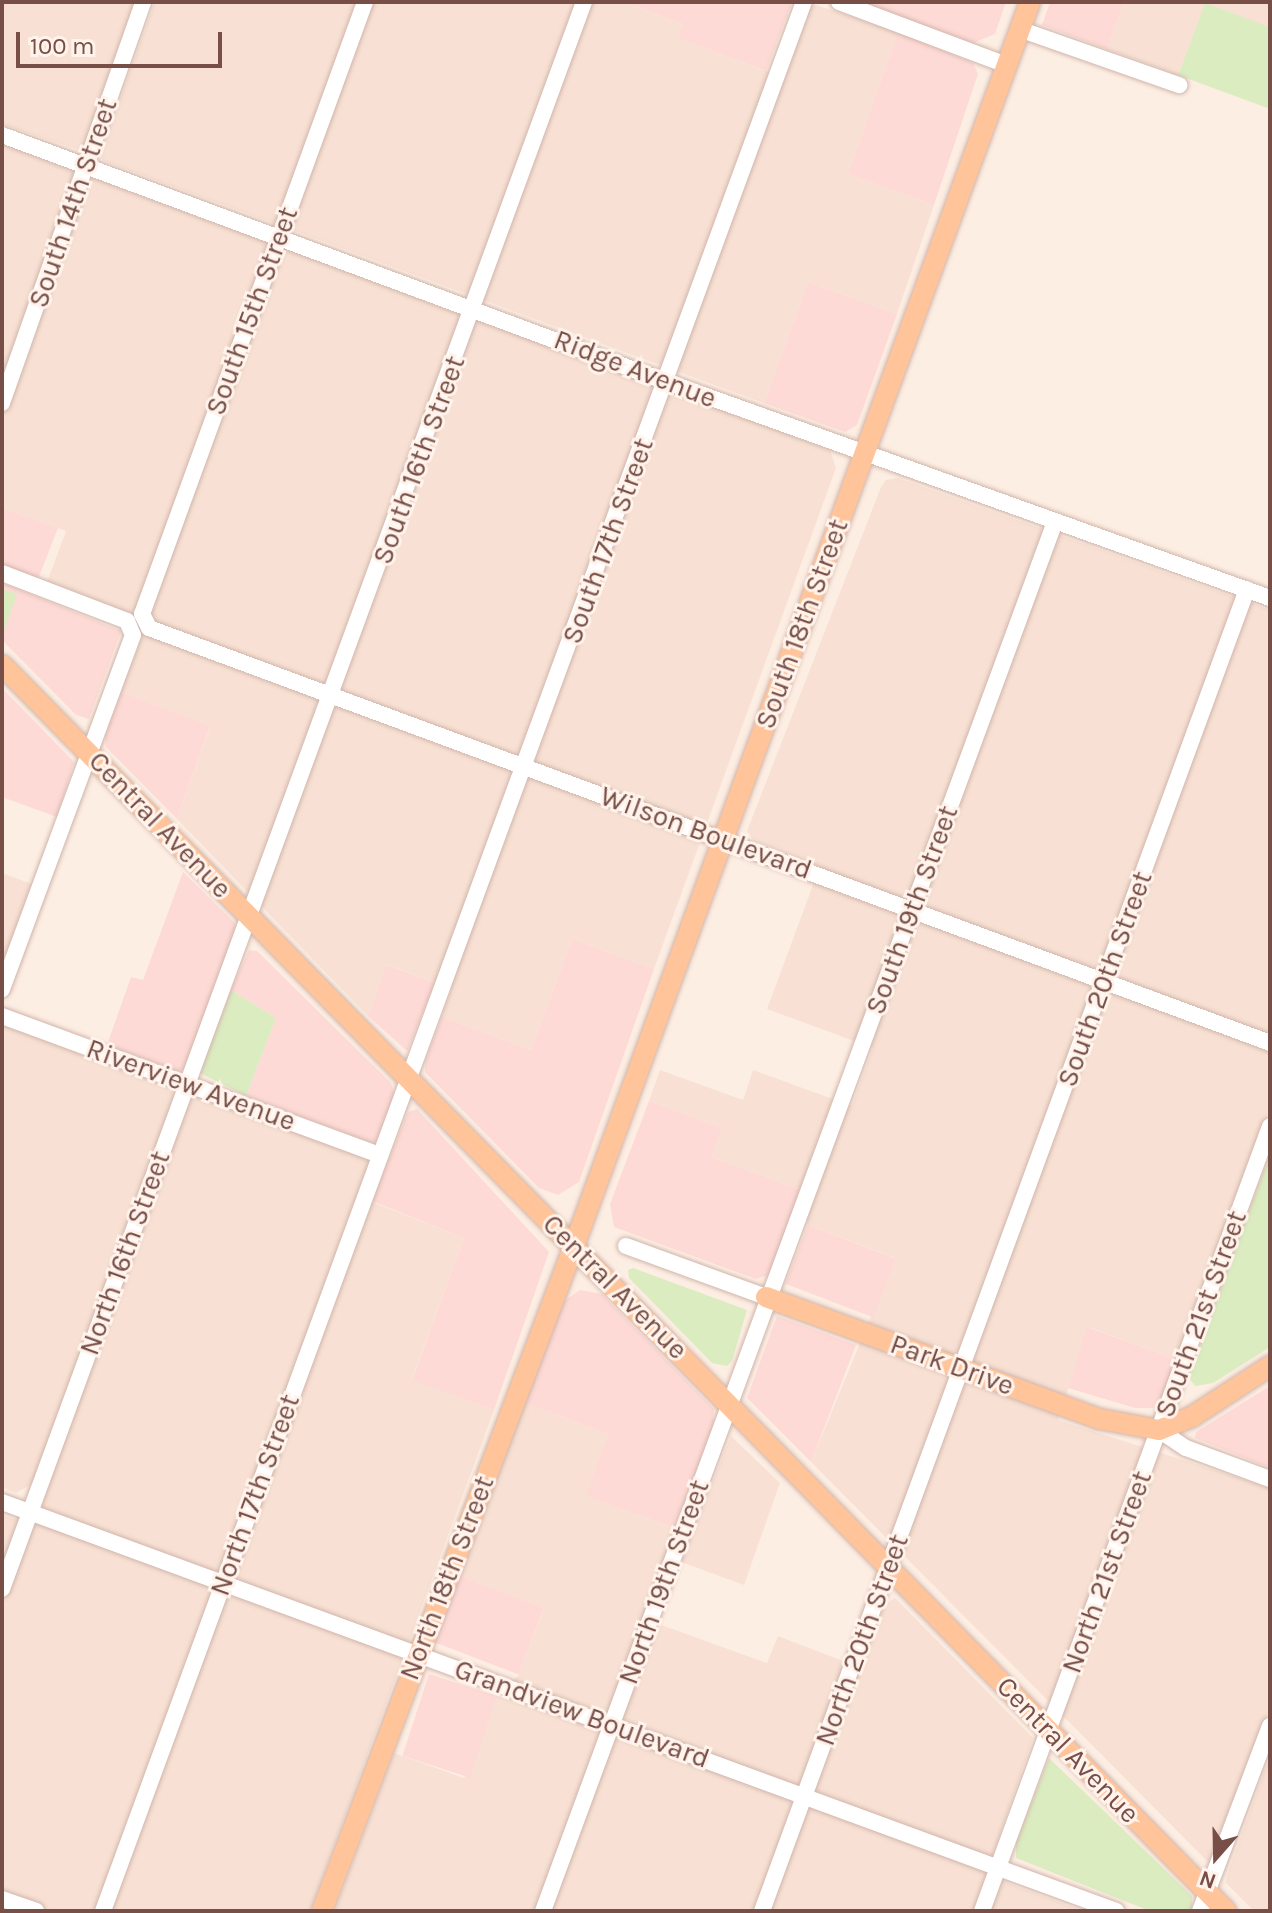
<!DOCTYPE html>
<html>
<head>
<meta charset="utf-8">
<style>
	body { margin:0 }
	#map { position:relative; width:1272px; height:1913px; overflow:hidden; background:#fdeee3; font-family:Karla,sans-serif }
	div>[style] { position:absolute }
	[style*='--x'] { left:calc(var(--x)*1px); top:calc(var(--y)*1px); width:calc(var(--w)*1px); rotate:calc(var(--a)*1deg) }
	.residential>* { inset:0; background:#f8e1d4 }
	.commercial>* { inset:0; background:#fedad6; transform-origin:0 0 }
	.green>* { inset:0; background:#dbecc1 }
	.roads { filter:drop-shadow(0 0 2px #d1b5ab) drop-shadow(0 0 2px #d1b5ab) }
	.minor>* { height:16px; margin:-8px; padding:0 8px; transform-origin:8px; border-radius:8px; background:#fff }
	.major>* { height:20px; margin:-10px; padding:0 10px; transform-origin:10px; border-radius:10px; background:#ffc499 }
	span { translate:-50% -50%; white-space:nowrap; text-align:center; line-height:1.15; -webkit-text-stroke:6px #fff3eb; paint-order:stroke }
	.street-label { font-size:28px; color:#774f47 }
	.frame { position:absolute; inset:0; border:4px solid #774f47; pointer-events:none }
	.north { position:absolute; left:1176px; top:1817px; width:80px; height:80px; -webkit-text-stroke:6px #fff3eb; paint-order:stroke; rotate:200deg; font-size:22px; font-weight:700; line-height:32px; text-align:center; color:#774f47 }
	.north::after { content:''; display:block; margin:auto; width:28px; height:36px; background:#774f47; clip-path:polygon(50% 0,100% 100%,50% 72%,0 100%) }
	.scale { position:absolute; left:16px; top:32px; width:206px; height:36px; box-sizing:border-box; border:4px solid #774f47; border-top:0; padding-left:10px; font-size:24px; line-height:28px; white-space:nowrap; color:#774f47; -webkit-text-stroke:6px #fff3eb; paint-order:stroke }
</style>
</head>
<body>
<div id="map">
	<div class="residential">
		<i style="clip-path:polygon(2px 2px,137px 2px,82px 151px,2px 124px)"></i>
		<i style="clip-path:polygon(155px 2px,625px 2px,683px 24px,679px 38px,784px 78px,810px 6px,816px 5px,898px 32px,848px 174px,934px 205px,897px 314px,808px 282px,764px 403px,104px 161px,100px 156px)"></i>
		<i style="clip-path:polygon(1124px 2px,1270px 2px,1270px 27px,1205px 4px,1178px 75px,1107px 49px)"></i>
		<i style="clip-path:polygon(2px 143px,830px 450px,836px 468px,654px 969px,572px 939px,531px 1050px,442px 1017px,451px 989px,388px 965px,368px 1016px,177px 819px,210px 727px,121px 692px,141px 639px,128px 615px,47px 582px,66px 531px,2px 508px)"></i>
		<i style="clip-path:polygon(898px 478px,1270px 610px,1270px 1108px,1178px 1360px,1088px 1327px,1058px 1420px,1270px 1488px,1270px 1708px,1210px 1864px,811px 1462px,895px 1258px,808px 1225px,801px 1190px,712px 1157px,722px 1128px,649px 1101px,660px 1070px,743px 1100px,753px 1070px,852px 1106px,873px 1048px,767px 1009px,820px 866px,754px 841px,747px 831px,881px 487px,886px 480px)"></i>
		<i style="clip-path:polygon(2px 873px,32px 884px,2px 963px)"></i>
		<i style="clip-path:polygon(2px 1022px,366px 1156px,369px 1164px,357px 1196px,464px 1238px,412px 1379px,494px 1410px,310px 1911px,2px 1911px,2px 1515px,34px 1526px,109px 1320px,96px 1315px,32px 1484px,16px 1493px,2px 1487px)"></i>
		<i style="clip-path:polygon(525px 1403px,608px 1434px,587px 1496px,675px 1528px,642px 1618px,767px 1663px,778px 1636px,861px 1668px,885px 1604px,895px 1598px,1033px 1738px,986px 1875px,1083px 1911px,335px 1911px,394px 1753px,464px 1778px,496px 1696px,518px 1676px,544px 1609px,460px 1576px)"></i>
		<i style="clip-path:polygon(731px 1436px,780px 1483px,744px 1585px,681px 1562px)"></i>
		<i style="clip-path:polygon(1270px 1756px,1270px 1911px,1254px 1911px,1226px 1883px,1227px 1875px)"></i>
	</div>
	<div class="commercial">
		<i style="clip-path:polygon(625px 2px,792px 2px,766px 71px,678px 38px,683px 24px)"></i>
		<i style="clip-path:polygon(861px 2px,1006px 2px,995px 34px,973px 43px)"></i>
		<i style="clip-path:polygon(1050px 2px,1124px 2px,1107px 49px,1042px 25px)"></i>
		<i style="clip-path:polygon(898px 32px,973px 63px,978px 74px,934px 205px,848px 174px)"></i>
		<i style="clip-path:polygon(808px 282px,897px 314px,857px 425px,845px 432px,764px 403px)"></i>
		<i style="clip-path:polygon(2px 508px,58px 528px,38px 579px,2px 565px)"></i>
		<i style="clip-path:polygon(2px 583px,121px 631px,89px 719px,76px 715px,2px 640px)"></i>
		<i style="clip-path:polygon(2px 688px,74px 762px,57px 817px,2px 797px)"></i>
		<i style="clip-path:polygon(121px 692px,210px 726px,177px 819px,106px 747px,105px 736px)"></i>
		<i style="clip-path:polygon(183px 872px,235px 923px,234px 936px,185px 1068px,179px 1071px,107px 1045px,131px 977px,143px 980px)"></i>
		<i style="clip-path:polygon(572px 939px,654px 969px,579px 1182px,558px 1195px,539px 1188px,425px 1072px,425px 1062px,442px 1017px,531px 1050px)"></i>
		<i style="clip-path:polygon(249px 950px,257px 951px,391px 1083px,395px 1098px,378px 1140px,373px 1143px,246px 1096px,276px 1018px,231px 990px)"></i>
		<i style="clip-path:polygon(387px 965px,435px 983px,407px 1051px,368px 1016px)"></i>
		<i style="clip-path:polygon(649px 1101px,722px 1128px,712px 1157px,801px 1190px,769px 1275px,756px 1279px,614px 1227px,610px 1204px)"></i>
		<i style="clip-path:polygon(417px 1109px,549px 1252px,494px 1410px,412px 1380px,464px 1238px,372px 1201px,408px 1112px)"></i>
		<i style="left:808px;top:1225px;width:94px;height:63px;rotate:21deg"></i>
		<i style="clip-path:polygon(580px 1290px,602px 1294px,714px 1409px,713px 1426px,675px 1528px,586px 1496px,608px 1434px,525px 1403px,564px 1301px)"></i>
		<i style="clip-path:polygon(777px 1316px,856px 1345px,811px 1462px,747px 1398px)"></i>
		<i style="clip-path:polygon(1087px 1327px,1178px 1360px,1160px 1408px,1135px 1408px,1068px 1388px)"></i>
		<i style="clip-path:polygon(1270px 1386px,1270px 1468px,1195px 1438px,1196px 1432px)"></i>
		<i style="left:460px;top:1576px;width:90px;height:71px;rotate:21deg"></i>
		<i style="left:429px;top:1674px;width:71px;height:86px;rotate:18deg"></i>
	</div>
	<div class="green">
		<i style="clip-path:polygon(1205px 3px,1270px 27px,1270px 109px,1178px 75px)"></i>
		<i style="clip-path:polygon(2px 589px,17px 594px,4px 631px,2px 630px)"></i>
		<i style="clip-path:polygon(231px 990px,276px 1018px,246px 1096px,200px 1073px)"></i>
		<i style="clip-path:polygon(1270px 1154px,1270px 1347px,1213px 1383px,1195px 1386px,1188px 1376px)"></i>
		<i style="clip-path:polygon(633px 1268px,747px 1310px,732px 1361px,727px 1366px,712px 1363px,629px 1278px,628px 1270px)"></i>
		<i style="clip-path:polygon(1049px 1758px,1192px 1896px,1192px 1911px,1150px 1911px,1016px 1858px,1016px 1842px)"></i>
	</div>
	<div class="roads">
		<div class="minor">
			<i style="--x:365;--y:2;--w:651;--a:110.02"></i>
			<i style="--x:142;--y:614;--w:16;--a:63"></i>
			<i style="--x:149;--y:628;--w:1195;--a:20.31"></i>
			<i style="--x:839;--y:2;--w:179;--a:20.6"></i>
			<i style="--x:1019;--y:29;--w:170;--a:19.3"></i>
			<i style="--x:2;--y:135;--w:709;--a:20.38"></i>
			<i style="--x:667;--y:382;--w:641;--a:19.71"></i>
			<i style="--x:2;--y:403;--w:425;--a:-70.6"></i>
			<i style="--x:2;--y:573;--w:134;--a:21"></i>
			<i style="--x:127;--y:621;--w:15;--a:67"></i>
			<i style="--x:133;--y:635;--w:378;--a:110.3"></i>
			<i style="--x:2;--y:1016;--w:403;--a:20.2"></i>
			<i style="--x:626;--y:1246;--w:149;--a:20"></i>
			<i style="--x:1159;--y:1430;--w:32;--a:34"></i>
			<i style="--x:1186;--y:1448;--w:90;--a:20.3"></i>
			<i style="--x:2;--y:1502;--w:1187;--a:20.16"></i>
			<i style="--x:2;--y:1589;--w:1690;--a:-69.86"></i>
			<i style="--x:2;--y:1899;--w:36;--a:19"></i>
			<i style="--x:103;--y:1911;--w:2034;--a:-69.84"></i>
			<i style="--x:543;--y:1911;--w:1480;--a:-69.77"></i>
			<i style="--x:762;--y:1911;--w:1408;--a:-69.85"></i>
			<i style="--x:982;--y:1911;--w:836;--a:-69.85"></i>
			<i style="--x:1200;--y:1911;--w:198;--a:-69.3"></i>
		</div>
		<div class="major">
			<i style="--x:2;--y:665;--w:1747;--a:45.51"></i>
			<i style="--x:766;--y:1297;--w:356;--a:20.1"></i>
			<i style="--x:1100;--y:1419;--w:60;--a:10.6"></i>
			<i style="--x:1159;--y:1430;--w:37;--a:-22"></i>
			<i style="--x:1193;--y:1416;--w:92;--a:-33"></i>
			<i style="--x:322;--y:1911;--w:711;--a:-69.25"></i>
			<i style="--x:574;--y:1246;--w:1325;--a:-69.87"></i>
		</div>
	</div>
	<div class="street-label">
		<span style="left:73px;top:203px;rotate:-71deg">South 14th Street</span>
		<span style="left:252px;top:311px;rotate:-70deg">South 15th Street</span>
		<span style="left:635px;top:369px;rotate:21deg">Ridge Avenue</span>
		<span style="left:419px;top:460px;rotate:-70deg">South 16th Street</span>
		<span style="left:608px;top:541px;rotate:-70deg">South 17th Street</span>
		<span style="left:802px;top:624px;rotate:-70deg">South 18th Street</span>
		<span style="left:160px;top:825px;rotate:46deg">Central Avenue</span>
		<span style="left:706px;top:833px;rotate:20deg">Wilson Boulevard</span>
		<span style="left:912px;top:910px;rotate:-70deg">South 19th Street</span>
		<span style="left:1105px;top:979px;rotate:-70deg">South 20th Street</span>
		<span style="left:191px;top:1085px;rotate:20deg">Riverview Avenue</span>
		<span style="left:125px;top:1253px;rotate:-70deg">North 16th Street</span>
		<span style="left:615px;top:1287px;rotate:45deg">Central Avenue</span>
		<span style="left:1201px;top:1314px;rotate:-70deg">South 21st Street</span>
		<span style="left:952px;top:1365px;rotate:20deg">Park Drive</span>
		<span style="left:255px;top:1495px;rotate:-70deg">North 17th Street</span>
		<span style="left:1107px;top:1572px;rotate:-70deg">North 21st Street</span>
		<span style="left:447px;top:1578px;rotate:-69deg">North 18th Street</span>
		<span style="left:664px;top:1582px;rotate:-70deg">North 19th Street</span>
		<span style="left:862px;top:1640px;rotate:-70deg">North 20th Street</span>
		<span style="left:582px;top:1714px;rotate:20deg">Grandview Boulevard</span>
		<span style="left:1068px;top:1750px;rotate:46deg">Central Avenue</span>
	</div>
	<div class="frame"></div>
	<div class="north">N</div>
	<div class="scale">100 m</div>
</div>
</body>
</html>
